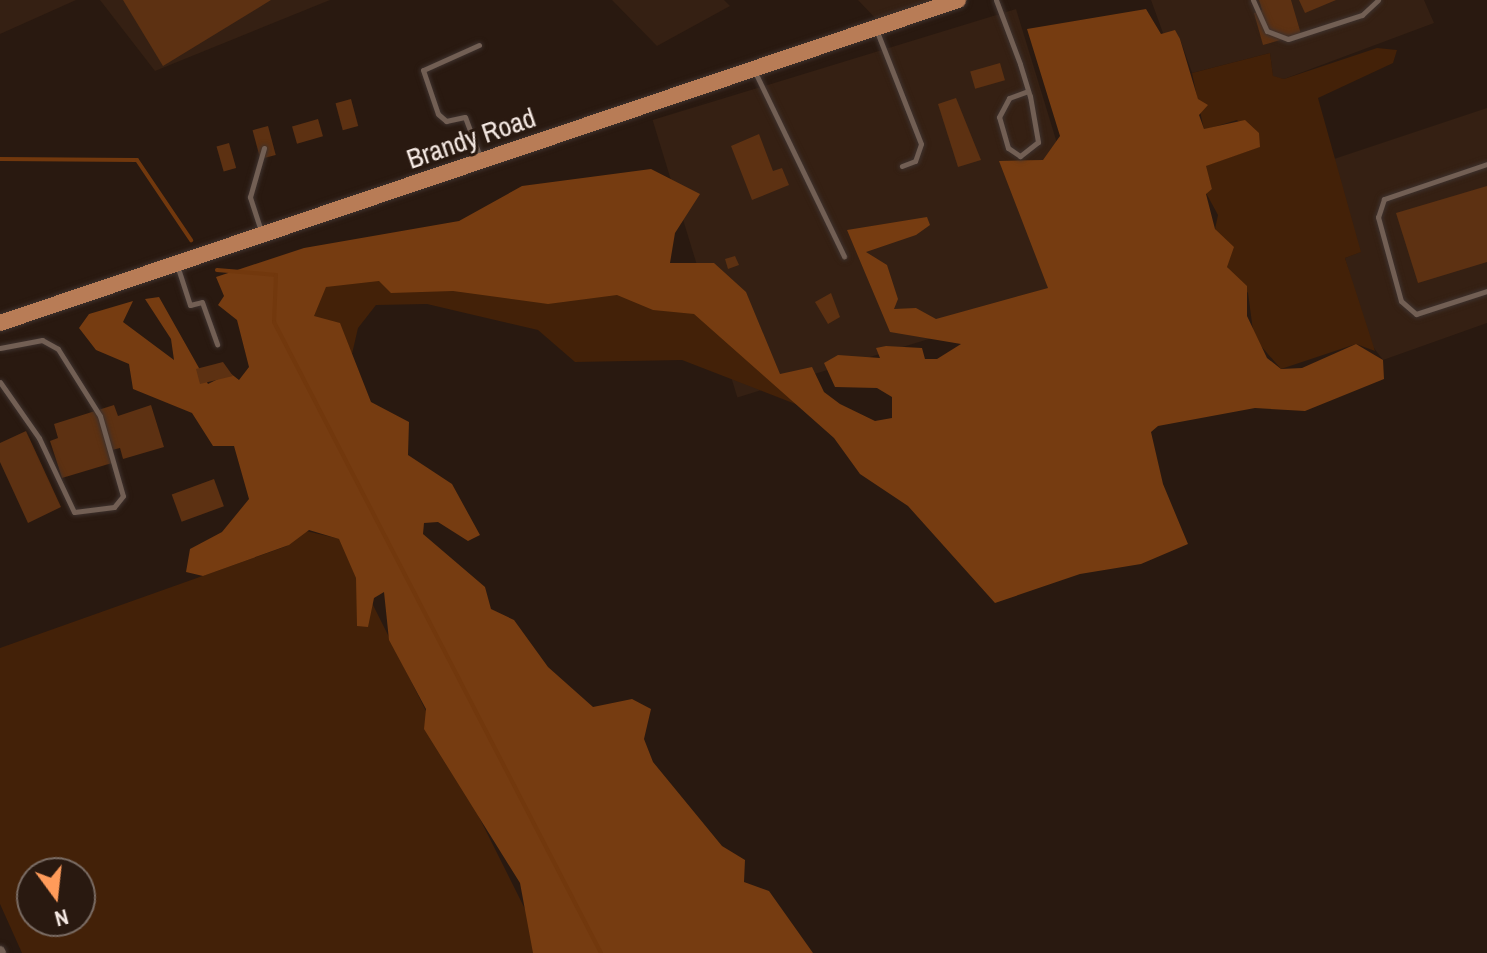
<!DOCTYPE html>
<html>
<head>
<meta charset="utf-8">
<style>
	body { margin:0 }
	#map { position:relative; width:1487px; height:953px; overflow:hidden; background:#291910; font-family:"Archivo Narrow",sans-serif }
	div>[style] { position:absolute }
	[style*='--x'] { left:calc(var(--x)*1px); top:calc(var(--y)*1px); width:calc(var(--w)*1px); rotate:calc(var(--a)*1deg) }
	.built>* { inset:0; background:#352013; transform-origin:0 0 }
	.green>* { inset:0; background:#432108 }
	.forest>* { inset:0; background:#763c11 }
	.stream>* { height:4px; margin:-2px; padding:0 2px; transform-origin:2px; border-radius:2px; background:#72380d }
	.building>* { inset:0; background:#5d3112; transform-origin:0 0 }
	.roads { filter:drop-shadow(0 0 2px #3e322e) drop-shadow(0 0 2px #3e322e) }
	.lane>* { height:5px; margin:-2.5px; padding:0 2.5px; transform-origin:2.5px; border-radius:2.5px; background:#725f54 }
	.street>* { height:10px; margin:-5px; padding:0 5px; transform-origin:5px; border-radius:5px; background:#725f54 }
	.primary>* { height:16px; margin:-8px; padding:0 8px; transform-origin:8px; border-radius:8px; background:#b87c56 }
	span { translate:-50% -50%; white-space:nowrap; text-align:center; line-height:1.15; -webkit-text-stroke:6px #291910; paint-order:stroke }
	.street-label { font-size:28px; color:#f4e8e2 }
	.north { position:absolute; left:16px; top:857px; width:80px; height:80px; box-sizing:border-box; background:#291910; border:2px solid #7a6c64; border-radius:50%; rotate:165deg; font-size:22px; font-weight:700; line-height:32px; text-align:center; color:#f4e8e2 }
	.north::after { content:''; display:block; margin:auto; width:28px; height:36px; background:#ff9b5a; clip-path:polygon(50% 0,100% 100%,50% 72%,0 100%) }
</style>
</head>
<body>
<div id="map">
	<div class="built">
		<i style="clip-path:polygon(0 0,76px 0,0 34px)"></i>
		<i style="clip-path:polygon(100px 0,330px 0,155px 71px)"></i>
		<i style="clip-path:polygon(612px 0,724px 0,730px 6px,657px 46px)"></i>
		<i style="clip-path:polygon(858px 0,937px 0,877px 20px)"></i>
		<i style="clip-path:polygon(1151px 0,1424px 0,1434px 23px,1284px 79px,1273px 77px,1270px 53px,1192px 73px,1180px 39px,1163px 33px)"></i>
		<i style="left:1016px;top:9px;width:290px;height:380px;rotate:73deg"></i>
		<i style="clip-path:polygon(1487px 108px,1487px 323px,1383px 360px,1367px 339px,1345px 258px,1360px 252px,1334px 159px)"></i>
	</div>
	<div class="green">
		<i style="clip-path:polygon(1377px 48px,1397px 50px,1393px 63px,1318px 98px,1361px 252px,1345px 258px,1375px 351px,1356px 344px,1281px 369px,1254px 338px,1248px 293px,1227px 267px,1215px 229px,1218px 215px,1206px 193px,1212px 189px,1205px 166px,1259px 147px,1237px 120px,1204px 130px,1192px 73px,1270px 53px,1273px 76px,1284px 79px)"></i>
		<i style="clip-path:polygon(354px 278px,616px 293px,697px 312px,798px 405px,682px 360px,575px 362px,538px 330px,427px 304px,376px 305px,358px 328px,352px 354px,313px 321px,313px 302px,323px 284px)"></i>
		<i style="clip-path:polygon(evenodd,302px 530px,340px 539px,547px 953px,22px 953px,0 904px,0 648px,287px 546px,302px 530px,32px 873px,80px 873px,80px 921px,32px 921px,32px 873px)"></i>
	</div>
	<div class="forest">
		<i style="clip-path:polygon(1146px 9px,1161px 34px,1175px 30px,1180px 39px,1198px 99px,1208px 105px,1199px 115px,1204px 129px,1245px 120px,1259px 133px,1260px 147px,1206px 166px,1212px 189px,1206px 194px,1215px 229px,1234px 247px,1227px 267px,1247px 286px,1247px 316px,1267px 358px,1281px 369px,1302px 368px,1356px 344px,1383px 360px,1384px 379px,1305px 411px,1255px 408px,1158px 426px,1151px 432px,1163px 484px,1188px 544px,1141px 564px,1080px 574px,995px 603px,908px 506px,860px 474px,834px 438px,694px 314px,653px 310px,617px 295px,548px 304px,453px 291px,391px 293px,379px 281px,326px 287px,314px 316px,340px 323px,371px 402px,409px 422px,408px 455px,452px 484px,480px 535px,468px 541px,438px 522px,424px 523px,423px 534px,485px 587px,491px 609px,514px 620px,548px 667px,593px 707px,632px 699px,651px 709px,644px 739px,653px 762px,722px 846px,745px 860px,744px 882px,769px 891px,813px 953px,533px 953px,520px 883px,424px 729px,426px 709px,389px 640px,384px 592px,374px 598px,368px 627px,357px 626px,356px 578px,339px 539px,309px 530px,289px 545px,203px 576px,186px 572px,190px 549px,222px 532px,249px 499px,234px 446px,213px 446px,192px 413px,133px 389px,129px 364px,96px 350px,79px 328px,89px 314px,133px 301px,123px 322px,174px 360px,171px 339px,145px 299px,159px 297px,208px 384px,230px 373px,239px 380px,249px 367px,237px 320px,218px 305px,224px 296px,216px 277px,304px 248px,459px 221px,522px 186px,651px 169px,700px 194px,675px 233px,670px 263px,714px 263px,746px 292px,780px 374px,812px 367px,824px 392px,840px 404px,875px 421px,892px 418px,892px 397px,877px 388px,835px 387px,824px 363px,838px 355px,880px 358px,876px 348px,886px 346px,922px 348px,925px 359px,937px 359px,961px 344px,890px 332px,847px 230px,927px 217px,930px 225px,916px 235px,866px 252px,887px 265px,898px 299px,894px 309px,916px 308px,936px 319px,1048px 288px,999px 161px,1043px 160px,1060px 136px,1027px 29px)"></i>
	</div>
	<div class="stream">
		<i style="--x:0;--y:159;--w:137;--a:0.4"></i>
		<i style="--x:137;--y:160;--w:97;--a:56"></i>
		<i style="--x:217;--y:270;--w:59;--a:4.8"></i>
		<i style="--x:276;--y:275;--w:47;--a:92.4"></i>
		<i style="--x:274;--y:322;--w:711;--a:62.61"></i>
	</div>
	<div class="building">
		<i style="clip-path:polygon(123px 0,271px 0,163px 66px)"></i>
		<i style="clip-path:polygon(1259px 0,1291px 0,1301px 34px,1263px 45px,1254px 13px,1262px 10px)"></i>
		<i style="clip-path:polygon(1299px 0,1336px 0,1305px 13px)"></i>
		<i style="left:1000px;top:63px;width:18px;height:31px;rotate:74deg"></i>
		<i style="clip-path:polygon(956px 98px,981px 160px,958px 167px,938px 104px)"></i>
		<i style="left:351px;top:99px;width:28px;height:16px;rotate:75deg"></i>
		<i style="left:318px;top:119px;width:18px;height:27px;rotate:74deg"></i>
		<i style="left:268px;top:126px;width:30px;height:16px;rotate:75deg"></i>
		<i style="clip-path:polygon(759px 134px,773px 171px,782px 168px,789px 185px,752px 200px,731px 146px)"></i>
		<i style="left:229px;top:143px;width:26px;height:13px;rotate:74deg"></i>
		<i style="clip-path:polygon(1487px 186px,1487px 262px,1418px 283px,1396px 213px)"></i>
		<i style="clip-path:polygon(735px 256px,739px 265px,728px 269px,725px 259px)"></i>
		<i style="clip-path:polygon(831px 293px,840px 317px,828px 324px,815px 302px)"></i>
		<i style="clip-path:polygon(223px 362px,233px 376px,200px 384px,196px 369px)"></i>
		<i style="clip-path:polygon(114px 405px,118px 416px,151px 405px,164px 447px,123px 459px,120px 448px,108px 451px,112px 463px,62px 478px,50px 441px,58px 438px,54px 424px)"></i>
		<i style="clip-path:polygon(26px 431px,61px 507px,28px 523px,0 462px,0 443px)"></i>
		<i style="left:214px;top:479px;width:29px;height:45px;rotate:70deg"></i>
	</div>
	<div class="roads">
		<div class="lane">
			<i style="--x:996;--y:0;--w:68;--a:69.4"></i>
			<i style="--x:1020;--y:64;--w:34;--a:73"></i>
			<i style="--x:1030;--y:96;--w:47;--a:80.1"></i>
			<i style="--x:1038;--y:142;--w:23;--a:142"></i>
			<i style="--x:1020;--y:156;--w:14;--a:-146"></i>
			<i style="--x:1008;--y:148;--w:32;--a:-106"></i>
			<i style="--x:999;--y:117;--w:21;--a:-62"></i>
			<i style="--x:1009;--y:98;--w:20;--a:-20"></i>
			<i style="--x:1253;--y:0;--w:34;--a:66"></i>
			<i style="--x:1267;--y:31;--w:22;--a:21"></i>
			<i style="--x:1288;--y:39;--w:78;--a:-18"></i>
			<i style="--x:1362;--y:15;--w:22;--a:-43"></i>
			<i style="--x:876;--y:29;--w:123;--a:68.6"></i>
			<i style="--x:921;--y:144;--w:18;--a:109"></i>
			<i style="--x:915;--y:161;--w:14;--a:159"></i>
			<i style="--x:479;--y:45;--w:61;--a:155.9"></i>
			<i style="--x:423;--y:70;--w:46;--a:71.2"></i>
			<i style="--x:438;--y:114;--w:11;--a:41"></i>
			<i style="--x:446;--y:121;--w:19;--a:-12"></i>
			<i style="--x:465;--y:117;--w:43;--a:69.4"></i>
			<i style="--x:754;--y:70;--w:207;--a:64.2"></i>
			<i style="--x:1487;--y:164;--w:109;--a:161.2"></i>
			<i style="--x:1384;--y:199;--w:19;--a:108"></i>
			<i style="--x:1378;--y:217;--w:87;--a:74.7"></i>
			<i style="--x:1401;--y:301;--w:20;--a:41"></i>
			<i style="--x:1416;--y:314;--w:75;--a:-17.9"></i>
			<i style="--x:261;--y:231;--w:36;--a:-108"></i>
			<i style="--x:250;--y:197;--w:51;--a:-74.1"></i>
			<i style="--x:177;--y:265;--w:42;--a:72"></i>
			<i style="--x:190;--y:305;--w:12;--a:-14"></i>
			<i style="--x:202;--y:302;--w:45;--a:70.3"></i>
			<i style="--x:0;--y:348;--w:43;--a:-10.8"></i>
			<i style="--x:42;--y:340;--w:18;--a:29"></i>
			<i style="--x:58;--y:349;--w:79;--a:57.9"></i>
			<i style="--x:100;--y:416;--w:83;--a:74"></i>
			<i style="--x:123;--y:496;--w:14;--a:129"></i>
			<i style="--x:114;--y:507;--w:40;--a:172.9"></i>
			<i style="--x:74;--y:512;--w:82;--a:-115.3"></i>
			<i style="--x:39;--y:438;--w:68;--a:-124.9"></i>
		</div>
		<div class="street">
			<i style="--x:0;--y:951;--w:2;--a:63"></i>
		</div>
		<div class="primary">
			<i style="--x:0;--y:323;--w:1011;--a:-18.63"></i>
		</div>
	</div>
	<div class="street-label">
		<span style="left:471px;top:138px;rotate:-19deg">Brandy Road</span>
	</div>
	<div class="north">N</div>
</div>
</body>
</html>
